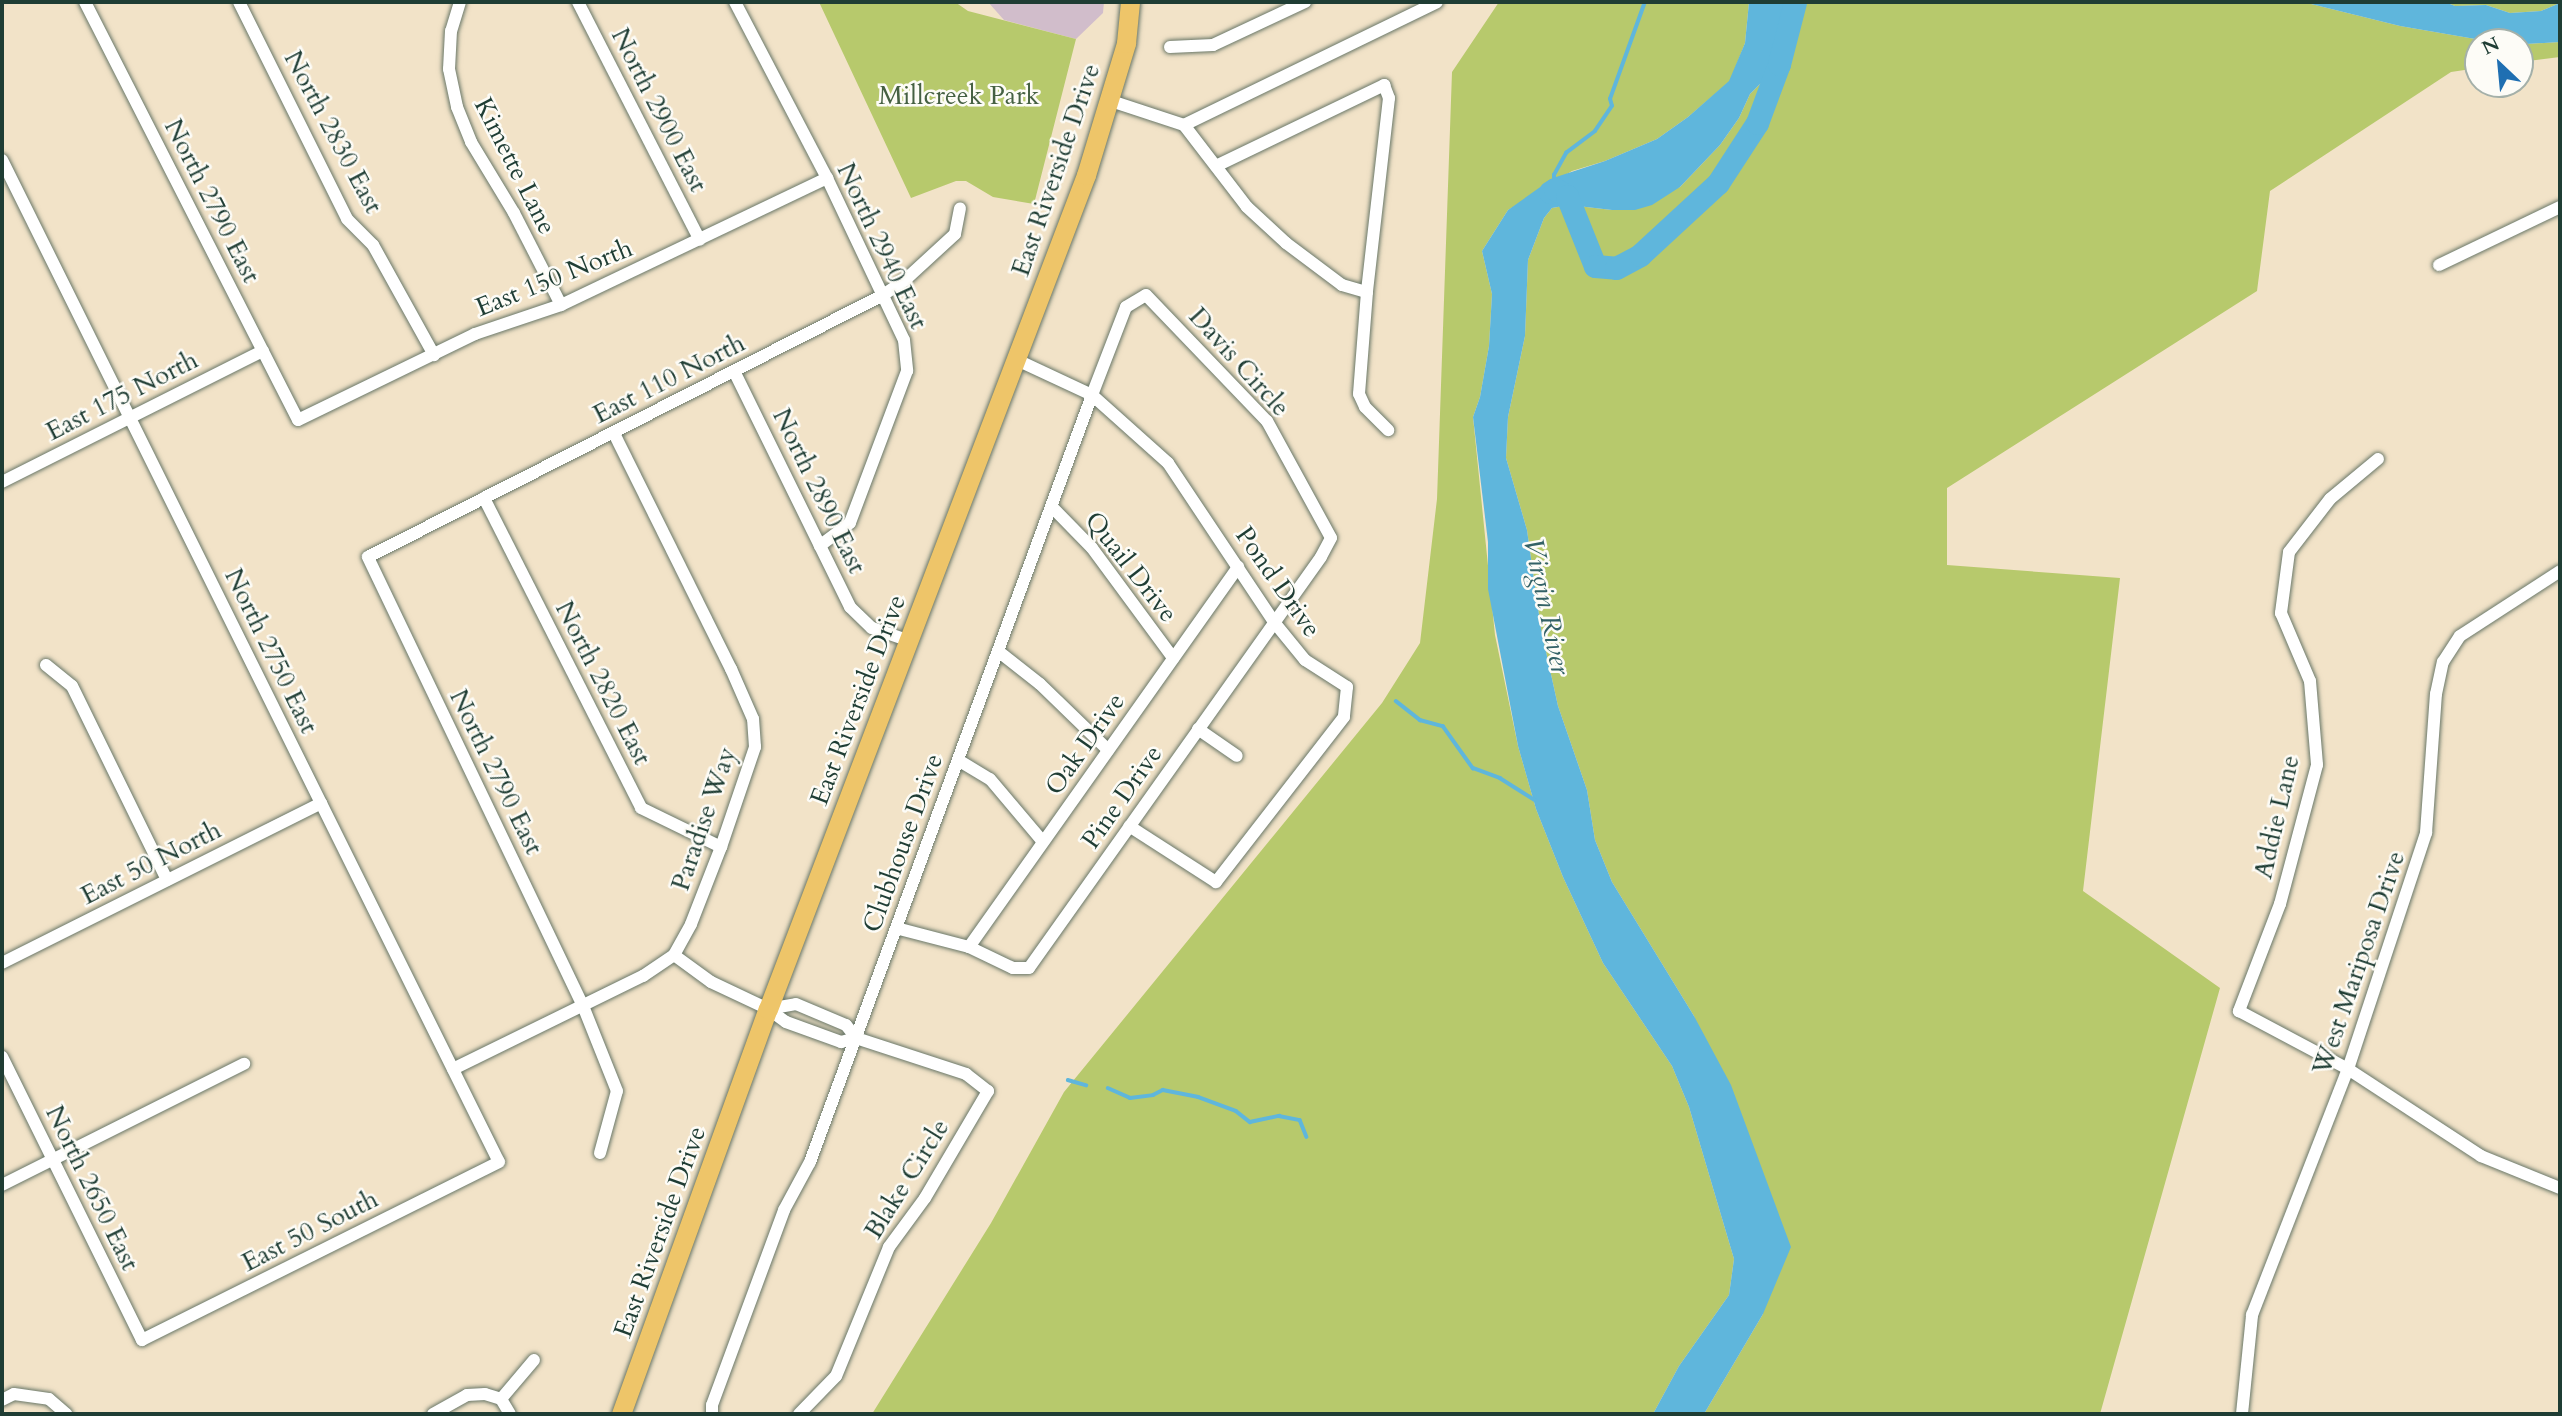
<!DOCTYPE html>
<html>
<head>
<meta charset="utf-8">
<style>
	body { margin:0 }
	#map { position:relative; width:2562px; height:1416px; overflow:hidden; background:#f2e3c8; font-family:Cardo,serif }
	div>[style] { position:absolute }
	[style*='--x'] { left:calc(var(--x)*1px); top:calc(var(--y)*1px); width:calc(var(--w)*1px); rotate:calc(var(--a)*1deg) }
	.industrial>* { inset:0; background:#d1bdcb }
	.green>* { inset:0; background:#b7c96c }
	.water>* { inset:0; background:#5fb6dc }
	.stream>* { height:3.5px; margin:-1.75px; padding:0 1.75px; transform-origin:1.75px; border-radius:1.75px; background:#5fb6dc }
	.river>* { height:23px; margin:-11.5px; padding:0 11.5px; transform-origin:11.5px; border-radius:11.5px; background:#5fb6dc }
	.roads { filter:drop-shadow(0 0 2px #697768) drop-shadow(0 0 2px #697768) }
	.street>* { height:12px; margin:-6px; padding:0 6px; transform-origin:6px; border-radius:6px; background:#fff }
	.primary>* { height:19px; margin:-9.5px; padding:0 9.5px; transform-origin:9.5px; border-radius:9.5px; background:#eec569 }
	span { translate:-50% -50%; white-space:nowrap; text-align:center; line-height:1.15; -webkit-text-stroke:5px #fdfcf7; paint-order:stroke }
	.park-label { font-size:26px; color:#456042 }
	.street-label { font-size:26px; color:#1f3d34 }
	.water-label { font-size:28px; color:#326166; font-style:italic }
	.frame { position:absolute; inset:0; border:4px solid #1f3d34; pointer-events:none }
	.north { position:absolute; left:2464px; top:28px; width:70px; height:70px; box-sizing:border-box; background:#fdfcf7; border:2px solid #a4b0a9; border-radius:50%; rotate:334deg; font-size:19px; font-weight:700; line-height:28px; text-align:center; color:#1f3d34 }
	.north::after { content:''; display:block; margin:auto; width:24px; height:32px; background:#1f6fb2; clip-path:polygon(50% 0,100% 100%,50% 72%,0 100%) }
</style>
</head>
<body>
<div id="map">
	<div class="industrial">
		<i style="clip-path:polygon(988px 2px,1104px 2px,1103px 13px,1076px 39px,1004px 20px)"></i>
	</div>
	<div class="green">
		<i style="clip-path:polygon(819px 2px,955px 2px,968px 11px,1076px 39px,1034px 204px,993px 197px,966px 181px,956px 181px,911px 198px)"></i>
		<i style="clip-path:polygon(1499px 2px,1749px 2px,1745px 43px,1730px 81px,1688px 117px,1657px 139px,1605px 161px,1572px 171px,1508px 210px,1482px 251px,1492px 294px,1489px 346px,1480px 397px,1473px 417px,1495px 635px,1518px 746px,1536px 809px,1563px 877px,1603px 963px,1672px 1066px,1689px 1107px,1734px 1259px,1729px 1295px,1679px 1366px,1653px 1414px,872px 1414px,991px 1223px,1064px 1092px,1382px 703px,1420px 643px,1437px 499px,1452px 72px)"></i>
		<i style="clip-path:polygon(1805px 2px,2303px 2px,2400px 26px,2481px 40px,2507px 35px,2526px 44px,2560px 42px,2560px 57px,2520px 62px,2520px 42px,2478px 42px,2478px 68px,2451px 72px,2270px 191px,2257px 291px,1947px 488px,1947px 565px,2120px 578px,2083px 891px,2220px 988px,2100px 1414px,1704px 1414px,1763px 1314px,1694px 1016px,1612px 882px,1595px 840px,1587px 790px,1558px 706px,1541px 629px,1527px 530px,1506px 458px,1508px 417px,1525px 336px,1528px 260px,1544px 218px,1552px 208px,1569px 205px,1612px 210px,1680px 187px,1720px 145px,1739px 118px,1750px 94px,1781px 63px,1791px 47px)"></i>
		<i style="clip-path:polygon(2445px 2px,2560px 2px,2560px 3px,2541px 11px,2510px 13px,2486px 5px,2455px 6px)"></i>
	</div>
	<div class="water">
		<i style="clip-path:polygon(1749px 2px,1805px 2px,1791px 47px,1781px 63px,1750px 94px,1739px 118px,1720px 145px,1680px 187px,1652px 205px,1635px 210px,1612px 210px,1569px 205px,1552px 208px,1544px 218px,1528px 260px,1525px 336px,1508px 417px,1506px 458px,1527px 530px,1541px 629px,1558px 706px,1587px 790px,1595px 840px,1612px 882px,1694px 1016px,1731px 1085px,1791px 1247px,1763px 1314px,1704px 1414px,1653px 1414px,1679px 1366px,1729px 1295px,1734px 1259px,1689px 1107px,1672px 1066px,1603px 963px,1563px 877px,1536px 809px,1518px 746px,1488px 589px,1488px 542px,1473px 417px,1480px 397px,1489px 346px,1492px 294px,1482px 251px,1508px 210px,1553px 178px,1605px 161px,1657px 139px,1688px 117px,1729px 81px,1745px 43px)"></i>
		<i style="clip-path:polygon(2303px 2px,2445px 2px,2455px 6px,2486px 5px,2510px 13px,2541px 11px,2560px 3px,2560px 42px,2526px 44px,2507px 35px,2481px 40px,2400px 26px)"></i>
	</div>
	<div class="stream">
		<i style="--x:1554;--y:180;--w:5;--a:-90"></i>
		<i style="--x:1554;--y:175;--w:25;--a:-61"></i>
		<i style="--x:1566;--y:153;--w:36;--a:-37"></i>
		<i style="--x:1595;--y:131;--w:30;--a:-56"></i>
		<i style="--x:1612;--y:106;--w:7;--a:-106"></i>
		<i style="--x:1610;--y:99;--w:103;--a:-70.2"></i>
		<i style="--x:1396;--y:701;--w:31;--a:38"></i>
		<i style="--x:1420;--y:720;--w:24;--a:15"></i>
		<i style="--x:1443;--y:726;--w:52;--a:54.5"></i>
		<i style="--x:1473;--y:768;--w:29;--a:20"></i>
		<i style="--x:1500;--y:778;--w:41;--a:32.2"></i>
		<i style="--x:1068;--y:1080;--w:19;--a:16"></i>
		<i style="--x:1108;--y:1088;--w:24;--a:24"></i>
		<i style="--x:1130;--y:1098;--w:23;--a:-7"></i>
		<i style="--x:1153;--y:1095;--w:11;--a:-27"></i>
		<i style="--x:1163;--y:1090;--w:36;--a:11"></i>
		<i style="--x:1198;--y:1097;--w:40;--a:20.2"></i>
		<i style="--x:1236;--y:1111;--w:18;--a:38"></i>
		<i style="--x:1250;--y:1122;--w:30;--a:-12"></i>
		<i style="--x:1279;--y:1116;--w:21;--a:11"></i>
		<i style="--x:1300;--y:1120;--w:18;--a:68"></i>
	</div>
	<div class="river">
		<i style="--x:1550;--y:192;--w:6;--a:-31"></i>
		<i style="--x:1555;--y:189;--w:14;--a:30"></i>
		<i style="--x:1567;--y:196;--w:75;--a:68.2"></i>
		<i style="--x:1595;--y:266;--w:21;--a:5"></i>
		<i style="--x:1616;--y:268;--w:27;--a:-28"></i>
		<i style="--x:1640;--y:255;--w:106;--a:-42.7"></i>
		<i style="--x:1718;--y:183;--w:72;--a:-57"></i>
		<i style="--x:1757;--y:123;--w:63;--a:-69.6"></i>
		<i style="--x:1779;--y:64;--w:64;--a:-75.5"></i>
	</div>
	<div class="roads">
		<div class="street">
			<i style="--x:85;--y:2;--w:469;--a:63"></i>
			<i style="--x:298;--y:420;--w:197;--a:-25.9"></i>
			<i style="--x:475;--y:334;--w:91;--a:-18.6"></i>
			<i style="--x:561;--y:305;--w:295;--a:-25.5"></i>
			<i style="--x:239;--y:2;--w:242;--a:63.5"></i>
			<i style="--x:347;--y:219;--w:37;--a:45"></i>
			<i style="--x:373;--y:245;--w:126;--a:61"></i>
			<i style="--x:460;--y:2;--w:30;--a:107"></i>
			<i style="--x:451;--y:31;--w:38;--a:93"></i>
			<i style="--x:449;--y:69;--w:39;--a:78"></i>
			<i style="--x:457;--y:107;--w:38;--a:68"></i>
			<i style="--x:471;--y:142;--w:83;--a:58.8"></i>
			<i style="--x:514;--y:213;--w:103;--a:62.9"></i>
			<i style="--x:578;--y:2;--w:267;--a:62.9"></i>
			<i style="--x:735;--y:2;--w:199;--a:62.4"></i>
			<i style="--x:827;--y:178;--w:179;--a:64.6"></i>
			<i style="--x:904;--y:340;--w:31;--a:84"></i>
			<i style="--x:907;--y:371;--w:162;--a:110.6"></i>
			<i style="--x:850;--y:523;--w:38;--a:143"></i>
			<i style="--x:1170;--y:47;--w:43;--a:-2.7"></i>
			<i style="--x:1213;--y:45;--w:102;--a:-25.1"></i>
			<i style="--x:1108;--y:100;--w:80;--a:18.2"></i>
			<i style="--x:1184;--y:125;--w:103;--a:52.5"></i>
			<i style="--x:1247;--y:207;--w:53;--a:42.7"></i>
			<i style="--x:1286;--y:243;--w:70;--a:36.9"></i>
			<i style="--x:1342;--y:285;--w:26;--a:16"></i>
			<i style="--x:1184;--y:125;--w:281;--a:-25.9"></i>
			<i style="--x:2;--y:160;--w:1118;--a:63.62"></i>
			<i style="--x:499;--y:1162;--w:399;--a:153.5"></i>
			<i style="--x:142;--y:1340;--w:316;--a:-116.3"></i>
			<i style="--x:1216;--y:166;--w:187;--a:-25.7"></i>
			<i style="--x:1384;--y:85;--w:14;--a:69"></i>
			<i style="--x:1389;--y:98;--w:195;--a:96.5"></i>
			<i style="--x:1367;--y:292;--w:102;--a:94.5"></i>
			<i style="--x:1359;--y:394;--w:14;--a:65"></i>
			<i style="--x:1365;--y:407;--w:33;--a:45"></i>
			<i style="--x:2439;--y:265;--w:134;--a:-25.6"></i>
			<i style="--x:1017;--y:360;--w:83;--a:25"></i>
			<i style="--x:1092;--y:395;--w:102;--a:41.8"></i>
			<i style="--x:1168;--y:463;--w:191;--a:56.3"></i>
			<i style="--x:1274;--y:622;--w:49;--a:50.8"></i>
			<i style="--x:1305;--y:660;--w:50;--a:32.7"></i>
			<i style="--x:1347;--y:687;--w:30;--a:96"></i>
			<i style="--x:1344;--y:717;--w:209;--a:127.8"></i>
			<i style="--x:1216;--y:882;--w:103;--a:-147.2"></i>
			<i style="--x:734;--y:371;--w:263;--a:63.8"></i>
			<i style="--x:850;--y:607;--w:30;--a:44"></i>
			<i style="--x:872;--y:628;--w:39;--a:19"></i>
			<i style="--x:2378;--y:459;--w:62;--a:140.2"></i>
			<i style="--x:2330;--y:499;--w:67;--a:127.7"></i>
			<i style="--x:2289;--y:552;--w:62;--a:97.5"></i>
			<i style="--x:2281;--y:613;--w:74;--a:66.9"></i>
			<i style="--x:2310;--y:681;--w:84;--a:85.2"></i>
			<i style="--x:2317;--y:765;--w:144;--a:104.9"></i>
			<i style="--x:2280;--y:904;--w:115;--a:111"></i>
			<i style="--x:2239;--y:1011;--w:123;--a:28"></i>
			<i style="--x:2348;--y:1069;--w:159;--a:33.2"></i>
			<i style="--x:2481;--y:1156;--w:85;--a:22.1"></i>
			<i style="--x:2;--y:482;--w:292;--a:-26.7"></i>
			<i style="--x:484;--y:498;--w:347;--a:63.1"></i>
			<i style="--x:641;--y:808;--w:89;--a:26"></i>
			<i style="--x:1052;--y:507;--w:57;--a:45.7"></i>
			<i style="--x:1092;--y:548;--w:137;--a:53.6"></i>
			<i style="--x:998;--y:651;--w:53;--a:38.2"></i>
			<i style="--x:1040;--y:684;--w:95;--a:44.1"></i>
			<i style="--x:46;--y:665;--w:33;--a:39"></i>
			<i style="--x:72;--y:686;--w:216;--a:63.9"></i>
			<i style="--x:1198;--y:729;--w:47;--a:34.7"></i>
			<i style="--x:958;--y:760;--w:37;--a:31"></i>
			<i style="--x:990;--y:779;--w:82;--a:49.9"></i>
			<i style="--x:969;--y:947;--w:466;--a:-54.7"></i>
			<i style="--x:674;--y:955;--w:46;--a:36.1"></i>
			<i style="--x:711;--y:982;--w:63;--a:25.3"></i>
			<i style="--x:768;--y:1009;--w:22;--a:36"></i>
			<i style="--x:786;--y:1022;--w:59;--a:20"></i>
			<i style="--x:841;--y:1042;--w:16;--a:-15"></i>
			<i style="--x:856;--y:1038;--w:116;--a:18.1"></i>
			<i style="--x:966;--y:1074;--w:28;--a:38"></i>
			<i style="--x:988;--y:1091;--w:124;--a:120.5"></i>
			<i style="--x:925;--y:1198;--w:61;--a:126.3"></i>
			<i style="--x:889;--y:1247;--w:139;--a:112.3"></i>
			<i style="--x:836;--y:1376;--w:53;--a:134.2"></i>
			<i style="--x:2;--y:963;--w:357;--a:-26.6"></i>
			<i style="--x:768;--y:1009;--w:28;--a:-10"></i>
			<i style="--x:796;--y:1004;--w:54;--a:22.8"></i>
			<i style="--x:846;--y:1025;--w:16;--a:52"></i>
			<i style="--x:453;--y:1069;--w:212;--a:-26.1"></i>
			<i style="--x:643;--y:976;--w:37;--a:-34"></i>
			<i style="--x:674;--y:955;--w:35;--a:-61"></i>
			<i style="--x:691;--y:924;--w:83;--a:-68.7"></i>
			<i style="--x:721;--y:847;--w:106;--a:-71.2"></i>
			<i style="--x:755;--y:747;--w:28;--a:-94"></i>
			<i style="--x:753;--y:719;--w:55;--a:-113.7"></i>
			<i style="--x:731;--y:669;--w:263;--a:-116.4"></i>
			<i style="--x:600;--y:1153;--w:64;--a:-74.7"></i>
			<i style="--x:617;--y:1091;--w:92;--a:-111.8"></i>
			<i style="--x:583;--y:1006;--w:498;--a:-115.6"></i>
			<i style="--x:368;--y:557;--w:578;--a:-26.96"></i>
			<i style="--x:883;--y:295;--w:27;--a:-34"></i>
			<i style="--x:905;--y:280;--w:68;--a:-42.6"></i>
			<i style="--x:955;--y:234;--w:26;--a:-79"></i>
			<i style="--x:2;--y:1185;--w:271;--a:-26.6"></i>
			<i style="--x:501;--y:1399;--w:51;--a:-49.8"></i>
			<i style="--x:2;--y:1400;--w:13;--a:-27"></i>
			<i style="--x:14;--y:1394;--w:35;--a:8"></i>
			<i style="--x:49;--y:1399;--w:23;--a:41"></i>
			<i style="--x:433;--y:1414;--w:39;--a:-29"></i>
			<i style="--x:467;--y:1395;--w:18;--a:-3"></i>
			<i style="--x:485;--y:1394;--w:17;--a:17"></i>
			<i style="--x:501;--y:1399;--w:17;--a:59"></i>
			<i style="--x:712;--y:1414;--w:9;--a:-90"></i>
			<i style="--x:712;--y:1405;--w:208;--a:-69.7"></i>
			<i style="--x:784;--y:1210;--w:55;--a:-61.6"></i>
			<i style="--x:810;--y:1162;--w:817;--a:-69.81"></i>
			<i style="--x:1092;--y:395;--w:94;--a:-68.9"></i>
			<i style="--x:1126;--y:307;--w:23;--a:-31"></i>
			<i style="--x:1146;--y:295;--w:175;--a:46.2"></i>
			<i style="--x:1267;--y:421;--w:133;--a:61.3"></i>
			<i style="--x:1331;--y:538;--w:21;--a:118"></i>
			<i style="--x:1321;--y:557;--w:504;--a:125.39"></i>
			<i style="--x:1029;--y:968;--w:16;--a:180"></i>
			<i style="--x:1013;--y:968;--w:49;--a:-154.5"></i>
			<i style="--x:969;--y:947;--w:75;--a:-165.4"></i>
			<i style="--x:2242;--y:1414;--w:100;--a:-84.2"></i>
			<i style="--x:2252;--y:1315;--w:264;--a:-68.7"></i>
			<i style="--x:2348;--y:1069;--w:249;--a:-71.7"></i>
			<i style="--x:2426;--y:833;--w:139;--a:-85.9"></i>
			<i style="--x:2436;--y:694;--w:33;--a:-78"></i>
			<i style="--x:2443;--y:662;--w:31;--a:-57"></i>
			<i style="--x:2460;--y:636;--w:119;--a:-33"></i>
		</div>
		<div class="primary">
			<i style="--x:621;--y:1414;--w:431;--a:-70.1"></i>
			<i style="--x:768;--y:1009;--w:893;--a:-69.13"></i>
			<i style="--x:1086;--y:175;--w:138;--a:-73.1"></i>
			<i style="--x:1126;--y:43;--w:41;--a:-84.4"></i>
		</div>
	</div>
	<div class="park-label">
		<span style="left:959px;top:96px">Millcreek Park</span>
	</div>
	<div class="street-label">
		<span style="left:659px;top:110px;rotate:63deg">North 2900 East</span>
		<span style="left:333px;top:132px;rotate:62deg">North 2830 East</span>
		<span style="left:515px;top:166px;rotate:63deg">Kimette Lane</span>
		<span style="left:1056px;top:170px;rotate:-71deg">East Riverside Drive</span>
		<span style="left:212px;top:201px;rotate:63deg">North 2790 East</span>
		<span style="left:882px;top:246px;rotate:65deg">North 2940 East</span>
		<span style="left:554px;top:278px;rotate:-22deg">East 150 North</span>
		<span style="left:1239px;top:362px;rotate:48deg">Davis Circle</span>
		<span style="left:669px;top:379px;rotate:-27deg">East 110 North</span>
		<span style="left:122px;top:396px;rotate:-27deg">East 175 North</span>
		<span style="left:819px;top:491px;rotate:64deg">North 2890 East</span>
		<span style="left:1131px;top:567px;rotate:52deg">Quail Drive</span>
		<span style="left:1278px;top:582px;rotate:55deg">Pond Drive</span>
		<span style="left:271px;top:651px;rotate:64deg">North 2750 East</span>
		<span style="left:603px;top:683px;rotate:63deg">North 2820 East</span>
		<span style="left:858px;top:700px;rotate:-69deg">East Riverside Drive</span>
		<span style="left:1085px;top:744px;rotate:-55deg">Oak Drive</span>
		<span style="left:496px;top:772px;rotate:64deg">North 2790 East</span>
		<span style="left:1122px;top:797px;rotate:-55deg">Pine Drive</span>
		<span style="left:2277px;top:817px;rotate:-77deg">Addie Lane</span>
		<span style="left:704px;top:819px;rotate:-71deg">Paradise Way</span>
		<span style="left:903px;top:843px;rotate:-70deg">Clubhouse Drive</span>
		<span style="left:151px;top:863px;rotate:-27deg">East 50 North</span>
		<span style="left:2359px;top:963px;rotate:-71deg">West Mariposa Drive</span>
		<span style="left:907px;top:1179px;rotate:-58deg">Blake Circle</span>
		<span style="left:92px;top:1188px;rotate:64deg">North 2650 East</span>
		<span style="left:310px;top:1231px;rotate:-27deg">East 50 South</span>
		<span style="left:660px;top:1232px;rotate:-70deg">East Riverside Drive</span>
	</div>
	<div class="water-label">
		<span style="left:1547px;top:606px;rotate:78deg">Virgin River</span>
	</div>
	<div class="frame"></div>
	<div class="north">N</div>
</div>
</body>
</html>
